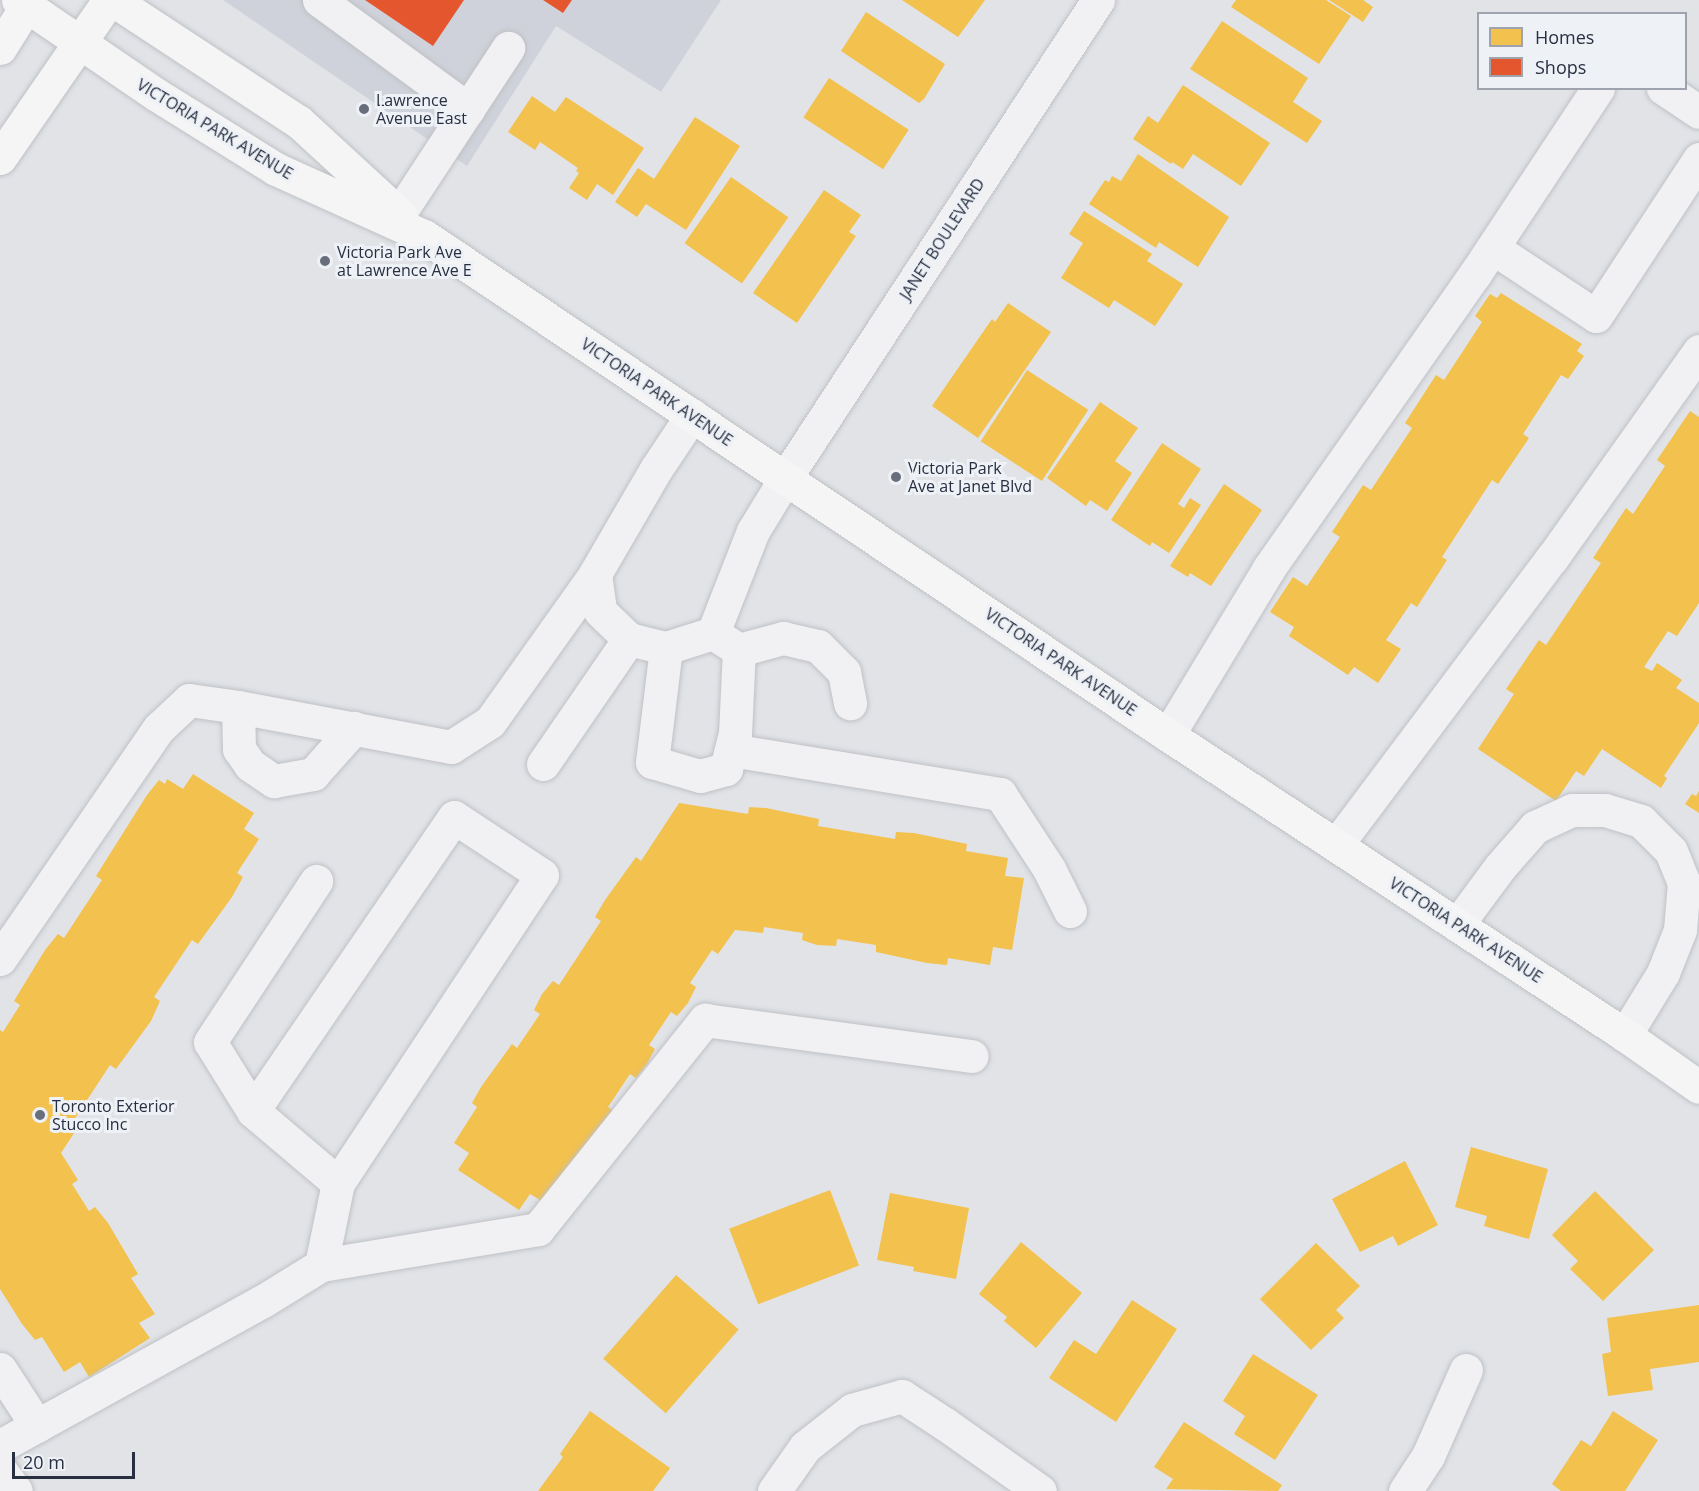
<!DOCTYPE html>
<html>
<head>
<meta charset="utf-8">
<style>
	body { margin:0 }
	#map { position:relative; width:1699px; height:1491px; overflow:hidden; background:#e1e3e7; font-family:"Open Sans",sans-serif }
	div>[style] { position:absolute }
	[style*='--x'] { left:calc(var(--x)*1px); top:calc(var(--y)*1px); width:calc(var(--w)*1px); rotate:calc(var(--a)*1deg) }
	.built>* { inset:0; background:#cfd2da }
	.homes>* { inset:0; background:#f2c14e; transform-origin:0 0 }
	.shops>* { inset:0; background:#e4572e }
	.roads { filter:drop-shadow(0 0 2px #bfc1c5) drop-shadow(0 0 2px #bfc1c5) }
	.minor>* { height:33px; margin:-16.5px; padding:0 16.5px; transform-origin:16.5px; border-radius:16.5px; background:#f1f1f3 }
	.major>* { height:33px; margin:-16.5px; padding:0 16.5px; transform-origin:16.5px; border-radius:16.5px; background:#f5f5f6 }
	.dots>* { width:16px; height:16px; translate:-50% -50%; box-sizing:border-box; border:3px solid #eef1f6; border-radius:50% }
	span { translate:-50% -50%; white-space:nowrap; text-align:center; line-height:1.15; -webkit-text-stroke:6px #eef1f6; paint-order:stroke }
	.poi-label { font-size:16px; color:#272f41 }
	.left { translate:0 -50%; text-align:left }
	.street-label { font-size:16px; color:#272f41 }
	.legend { position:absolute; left:1477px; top:12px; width:210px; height:78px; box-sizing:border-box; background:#eef1f6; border:2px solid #9ea3ae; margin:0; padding:8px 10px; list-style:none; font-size:18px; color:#272f41 }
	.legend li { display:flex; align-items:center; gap:12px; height:30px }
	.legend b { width:30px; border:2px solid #9ea3ae }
	.scale { position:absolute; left:12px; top:1452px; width:123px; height:27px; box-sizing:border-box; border:3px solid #272f41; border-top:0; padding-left:8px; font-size:18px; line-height:21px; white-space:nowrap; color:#272f41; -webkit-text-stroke:4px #eef1f6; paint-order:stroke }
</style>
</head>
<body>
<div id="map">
	<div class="built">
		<i style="clip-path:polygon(223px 0,721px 0,661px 92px,556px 26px,467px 166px)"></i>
	</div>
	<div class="homes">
		<i style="clip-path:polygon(902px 0,985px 0,958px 37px)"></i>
		<i style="clip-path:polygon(1236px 0,1326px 0,1351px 16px,1319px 64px,1231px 7px)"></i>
		<i style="clip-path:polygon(1329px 0,1363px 0,1373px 7px,1363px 22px)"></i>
		<i style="clip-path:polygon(866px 12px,945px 64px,924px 99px,919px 103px,841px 51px)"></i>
		<i style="clip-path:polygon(1222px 21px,1308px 78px,1293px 102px,1322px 121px,1307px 143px,1190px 69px)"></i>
		<i style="left:829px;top:78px;width:95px;height:47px;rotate:33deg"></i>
		<i style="clip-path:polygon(1183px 85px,1270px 143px,1241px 186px,1193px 154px,1183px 169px,1172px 162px,1171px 164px,1133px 139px,1148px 116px,1158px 123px)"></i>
		<i style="clip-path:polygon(532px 96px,555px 112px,566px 97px,644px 148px,613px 195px,597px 184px,587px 200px,569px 188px,579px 173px,576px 171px,578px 168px,540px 142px,535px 150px,508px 132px)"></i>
		<i style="clip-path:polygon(695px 117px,740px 146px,686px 230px,646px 204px,637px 217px,615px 202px,638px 168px,654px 179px)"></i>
		<i style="clip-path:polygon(1138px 154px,1229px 217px,1198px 267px,1159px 242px,1156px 248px,1089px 204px,1105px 180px,1109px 182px,1112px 176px,1121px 181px)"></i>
		<i style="left:731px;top:177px;width:70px;height:81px;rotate:35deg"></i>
		<i style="clip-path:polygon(824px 190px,861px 215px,849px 232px,856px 236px,797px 323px,753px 293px)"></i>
		<i style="clip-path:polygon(1084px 211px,1152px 254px,1147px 261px,1183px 284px,1155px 326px,1114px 300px,1109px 308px,1061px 278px,1083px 243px,1069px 234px)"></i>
		<i style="clip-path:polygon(1501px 293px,1582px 344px,1577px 351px,1584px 356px,1568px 379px,1561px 375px,1523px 434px,1529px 438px,1498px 484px,1492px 480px,1442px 557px,1447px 560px,1417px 607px,1411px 603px,1386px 640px,1401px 649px,1378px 683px,1354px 667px,1348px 675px,1289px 636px,1294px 627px,1270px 612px,1293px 577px,1307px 586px,1340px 537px,1332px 532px,1363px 485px,1371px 490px,1412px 428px,1405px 423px,1436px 375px,1444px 380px,1482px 322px,1475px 316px,1490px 294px,1497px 298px)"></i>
		<i style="clip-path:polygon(1008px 303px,1051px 332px,978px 438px,932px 406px,992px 319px,995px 322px)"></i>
		<i style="left:1027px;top:370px;width:73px;height:85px;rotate:33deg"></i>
		<i style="clip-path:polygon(1100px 402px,1138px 428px,1115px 461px,1132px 473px,1107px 511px,1090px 500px,1086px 506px,1047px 478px)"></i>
		<i style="clip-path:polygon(1690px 411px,1699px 417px,1699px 603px,1677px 636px,1668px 631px,1644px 667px,1652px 671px,1657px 663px,1682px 680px,1676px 688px,1699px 703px,1699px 723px,1664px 776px,1667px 778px,1661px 788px,1602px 749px,1584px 776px,1576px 771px,1556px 801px,1478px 749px,1514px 694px,1506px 689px,1539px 640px,1546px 645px,1601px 563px,1593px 558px,1626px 508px,1633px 514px,1665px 466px,1657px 460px)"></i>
		<i style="clip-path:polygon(1162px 443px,1201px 469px,1178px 504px,1184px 508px,1190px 498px,1201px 505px,1169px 553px,1152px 542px,1150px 546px,1111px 520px)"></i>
		<i style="clip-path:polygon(1224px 484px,1262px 510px,1211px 586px,1190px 573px,1188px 577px,1170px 566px)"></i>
		<i style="clip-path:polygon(193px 774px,254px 813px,244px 829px,259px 839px,237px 873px,243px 877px,232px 897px,198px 944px,192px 940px,154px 997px,160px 1001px,151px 1021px,116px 1069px,110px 1065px,72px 1123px,78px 1127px,61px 1153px,78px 1180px,72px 1184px,89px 1211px,95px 1207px,108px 1223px,138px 1274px,131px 1278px,155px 1314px,139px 1323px,150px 1338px,89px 1377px,80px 1362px,64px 1372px,42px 1337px,35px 1340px,22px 1324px,0 1289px,0 1030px,3px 1032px,20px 1005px,14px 1001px,45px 950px,58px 934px,64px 938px,102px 880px,96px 876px,147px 795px,159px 780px,165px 784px,167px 779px,183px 789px)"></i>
		<i style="clip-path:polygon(1699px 791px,1699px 813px,1685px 804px,1692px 794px,1696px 796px)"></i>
		<i style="clip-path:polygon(679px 803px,748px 814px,749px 807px,766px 808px,819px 819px,818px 826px,895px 839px,896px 832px,914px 833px,967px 844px,966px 851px,1008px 858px,1005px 876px,1024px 878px,1012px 950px,993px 947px,990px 965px,948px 958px,947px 965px,927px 963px,876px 952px,876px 945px,837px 939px,836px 946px,817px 945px,802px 940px,803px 933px,764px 927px,763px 933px,735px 930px,718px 954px,712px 950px,690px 983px,696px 987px,688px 1003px,677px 1016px,671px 1012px,649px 1045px,655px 1049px,647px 1064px,636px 1078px,630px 1074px,608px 1107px,614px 1111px,545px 1203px,530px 1194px,519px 1210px,458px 1170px,469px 1153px,454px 1143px,477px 1107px,472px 1103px,481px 1087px,512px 1044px,517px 1048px,540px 1014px,534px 1010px,542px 994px,553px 981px,559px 985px,601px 921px,595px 917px,605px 900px,636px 857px,641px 861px)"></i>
		<i style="clip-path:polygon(1471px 1147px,1548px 1169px,1529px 1239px,1484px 1226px,1487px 1216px,1455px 1207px)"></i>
		<i style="clip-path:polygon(1405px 1161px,1438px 1225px,1398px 1246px,1393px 1236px,1360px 1252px,1332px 1199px)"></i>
		<i style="left:830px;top:1190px;width:81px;height:108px;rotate:69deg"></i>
		<i style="clip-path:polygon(1595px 1191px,1654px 1250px,1603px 1301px,1570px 1269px,1578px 1261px,1552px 1235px)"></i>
		<i style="clip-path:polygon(890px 1193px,969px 1208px,956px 1279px,913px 1271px,914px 1267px,877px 1260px)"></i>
		<i style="clip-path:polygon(1021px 1242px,1082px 1293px,1036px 1348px,1004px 1321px,1007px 1317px,979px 1294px)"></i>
		<i style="clip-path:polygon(1316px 1243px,1360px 1286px,1336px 1310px,1344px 1318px,1311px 1350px,1260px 1299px)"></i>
		<i style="left:676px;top:1275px;width:83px;height:111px;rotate:41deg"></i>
		<i style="clip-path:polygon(1132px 1300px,1177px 1329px,1116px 1422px,1049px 1378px,1074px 1340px,1096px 1354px)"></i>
		<i style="clip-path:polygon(1699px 1305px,1699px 1362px,1650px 1369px,1653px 1390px,1608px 1396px,1602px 1354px,1611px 1352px,1607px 1318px)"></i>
		<i style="clip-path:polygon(1253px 1354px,1318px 1395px,1275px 1460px,1234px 1434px,1245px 1416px,1223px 1401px)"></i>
		<i style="clip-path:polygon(590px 1411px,670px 1468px,653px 1491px,538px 1491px,563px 1457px,560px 1454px)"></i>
		<i style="clip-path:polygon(1613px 1411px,1658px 1440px,1625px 1491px,1561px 1491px,1552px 1484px,1581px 1440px,1591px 1446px)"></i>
		<i style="clip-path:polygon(1184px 1422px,1282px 1485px,1278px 1491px,1166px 1489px,1173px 1479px,1154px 1467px)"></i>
	</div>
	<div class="shops">
		<i style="clip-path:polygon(365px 0,464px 0,433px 46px)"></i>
		<i style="clip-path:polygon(543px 0,572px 0,563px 13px)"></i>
	</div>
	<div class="roads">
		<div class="minor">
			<i style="--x:319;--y:0;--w:185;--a:36.2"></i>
			<i style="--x:1663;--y:88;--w:43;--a:33.7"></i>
			<i style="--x:399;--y:214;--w:199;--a:-56.7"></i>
			<i style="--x:1493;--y:248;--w:123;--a:33.4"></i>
			<i style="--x:1596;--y:316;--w:188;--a:-56.7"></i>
			<i style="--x:692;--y:415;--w:65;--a:123.7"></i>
			<i style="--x:656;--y:469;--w:121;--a:120.2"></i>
			<i style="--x:595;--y:574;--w:37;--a:82"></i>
			<i style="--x:600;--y:611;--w:40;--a:44"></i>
			<i style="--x:629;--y:639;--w:38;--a:14"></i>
			<i style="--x:666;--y:648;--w:49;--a:-17.7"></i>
			<i style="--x:713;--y:633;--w:110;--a:-68.6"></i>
			<i style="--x:753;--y:531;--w:63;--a:-58.6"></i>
			<i style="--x:786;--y:477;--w:570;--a:-56.81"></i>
			<i style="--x:666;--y:648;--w:115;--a:97"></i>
			<i style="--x:652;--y:762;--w:50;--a:16.3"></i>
			<i style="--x:700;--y:776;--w:27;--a:-15"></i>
			<i style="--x:726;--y:769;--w:36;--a:-76"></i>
			<i style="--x:735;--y:734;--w:84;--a:-87.3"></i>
			<i style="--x:739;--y:650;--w:31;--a:-147"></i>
			<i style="--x:739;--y:650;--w:46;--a:-15.3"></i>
			<i style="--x:783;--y:638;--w:36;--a:13"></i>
			<i style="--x:818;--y:646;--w:37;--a:45"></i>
			<i style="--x:844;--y:672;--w:32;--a:79"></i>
			<i style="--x:238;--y:707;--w:42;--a:88.6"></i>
			<i style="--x:239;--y:749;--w:19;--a:55"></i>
			<i style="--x:250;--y:765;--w:29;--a:34"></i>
			<i style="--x:274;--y:781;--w:40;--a:-10"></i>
			<i style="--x:313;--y:774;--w:62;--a:-48.3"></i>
			<i style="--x:1168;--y:735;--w:195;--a:-58.8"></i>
			<i style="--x:1269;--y:568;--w:359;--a:-55"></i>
			<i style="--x:1475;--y:274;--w:223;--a:-56.5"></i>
			<i style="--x:731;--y:750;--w:273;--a:9.3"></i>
			<i style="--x:1000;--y:794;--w:90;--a:56.8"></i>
			<i style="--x:1049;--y:869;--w:47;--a:63.4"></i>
			<i style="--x:543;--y:764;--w:152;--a:-55.5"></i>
			<i style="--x:1337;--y:844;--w:358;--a:-53.1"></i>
			<i style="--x:1552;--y:558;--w:254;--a:-54.6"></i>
			<i style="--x:1457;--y:925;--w:72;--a:-53.4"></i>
			<i style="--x:1500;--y:867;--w:53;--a:-48.8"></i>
			<i style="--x:1535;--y:827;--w:41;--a:-24.7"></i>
			<i style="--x:1572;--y:810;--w:33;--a:0"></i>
			<i style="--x:1605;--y:810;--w:38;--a:17"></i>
			<i style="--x:1641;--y:821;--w:42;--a:45"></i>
			<i style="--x:1671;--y:851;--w:35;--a:68"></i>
			<i style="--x:1684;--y:883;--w:47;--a:94.9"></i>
			<i style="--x:1680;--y:930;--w:46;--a:111.6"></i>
			<i style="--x:1663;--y:973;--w:73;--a:121.5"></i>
			<i style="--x:0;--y:959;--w:280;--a:-55.5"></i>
			<i style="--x:159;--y:728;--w:41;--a:-43"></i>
			<i style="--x:189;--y:700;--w:49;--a:8.1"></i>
			<i style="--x:238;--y:707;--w:217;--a:10.6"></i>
			<i style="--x:451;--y:747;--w:46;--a:-32.7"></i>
			<i style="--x:490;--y:722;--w:181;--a:-54.6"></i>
			<i style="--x:253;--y:1111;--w:111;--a:40.3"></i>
			<i style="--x:321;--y:1265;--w:220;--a:-9.4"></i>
			<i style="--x:538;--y:1229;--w:268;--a:-51.4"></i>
			<i style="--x:705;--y:1020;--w:269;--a:7.7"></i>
			<i style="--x:0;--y:1369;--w:68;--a:57"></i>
			<i style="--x:0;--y:1446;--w:300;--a:-28.9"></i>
			<i style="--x:263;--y:1301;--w:68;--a:-31.8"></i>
			<i style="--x:321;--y:1265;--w:84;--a:-78.3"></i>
			<i style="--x:338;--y:1183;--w:369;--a:-56.5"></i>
			<i style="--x:542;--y:875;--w:105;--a:-146.6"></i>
			<i style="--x:454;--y:817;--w:356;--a:124.4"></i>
			<i style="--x:253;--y:1111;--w:81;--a:-121.9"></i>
			<i style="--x:210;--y:1042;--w:193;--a:-56.6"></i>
			<i style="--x:0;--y:1470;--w:26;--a:53"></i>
			<i style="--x:774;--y:1491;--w:54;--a:-54.8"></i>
			<i style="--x:805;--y:1447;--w:60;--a:-38.2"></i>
			<i style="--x:852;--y:1410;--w:52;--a:-15.6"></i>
			<i style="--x:902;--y:1396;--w:51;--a:33.1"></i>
			<i style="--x:945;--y:1424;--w:116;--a:35.2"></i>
			<i style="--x:1405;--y:1491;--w:42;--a:-56.7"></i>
			<i style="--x:1428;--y:1456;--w:94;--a:-66.2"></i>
		</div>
		<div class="major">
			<i style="--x:18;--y:0;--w:168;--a:34.4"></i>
			<i style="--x:157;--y:95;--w:140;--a:31.9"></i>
			<i style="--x:276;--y:169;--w:162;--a:24.4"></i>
			<i style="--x:424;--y:236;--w:896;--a:33.85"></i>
			<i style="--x:1168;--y:735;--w:547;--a:33.28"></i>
			<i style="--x:1625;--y:1035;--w:90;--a:35.1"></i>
			<i style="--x:113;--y:0;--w:222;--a:33.3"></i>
			<i style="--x:299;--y:122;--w:137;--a:42.6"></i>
			<i style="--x:0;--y:48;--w:57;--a:-58"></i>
			<i style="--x:0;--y:158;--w:192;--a:-55.4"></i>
		</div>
	</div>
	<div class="dots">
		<i style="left:364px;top:109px;background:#686e7b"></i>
		<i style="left:325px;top:261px;background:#686e7b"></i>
		<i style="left:896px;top:477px;background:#686e7b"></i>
		<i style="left:40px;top:1115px;background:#686e7b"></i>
	</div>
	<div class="poi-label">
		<span class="left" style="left:376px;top:109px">Lawrence<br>Avenue East</span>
		<span class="left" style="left:337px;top:261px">Victoria Park Ave<br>at Lawrence Ave E</span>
		<span class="left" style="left:908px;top:477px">Victoria Park<br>Ave at Janet Blvd</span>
		<span class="left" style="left:52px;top:1115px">Toronto Exterior<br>Stucco Inc</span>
	</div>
	<div class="street-label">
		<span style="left:215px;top:129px;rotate:31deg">VICTORIA PARK AVENUE</span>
		<span style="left:942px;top:239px;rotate:-57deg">JANET BOULEVARD</span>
		<span style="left:657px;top:392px;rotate:34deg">VICTORIA PARK AVENUE</span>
		<span style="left:1061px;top:662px;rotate:34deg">VICTORIA PARK AVENUE</span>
		<span style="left:1466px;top:930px;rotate:33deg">VICTORIA PARK AVENUE</span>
	</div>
	<ul class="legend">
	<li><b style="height:16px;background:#f2c14e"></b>Homes</li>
	<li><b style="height:16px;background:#e4572e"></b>Shops</li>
	</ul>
	<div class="scale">20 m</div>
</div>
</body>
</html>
